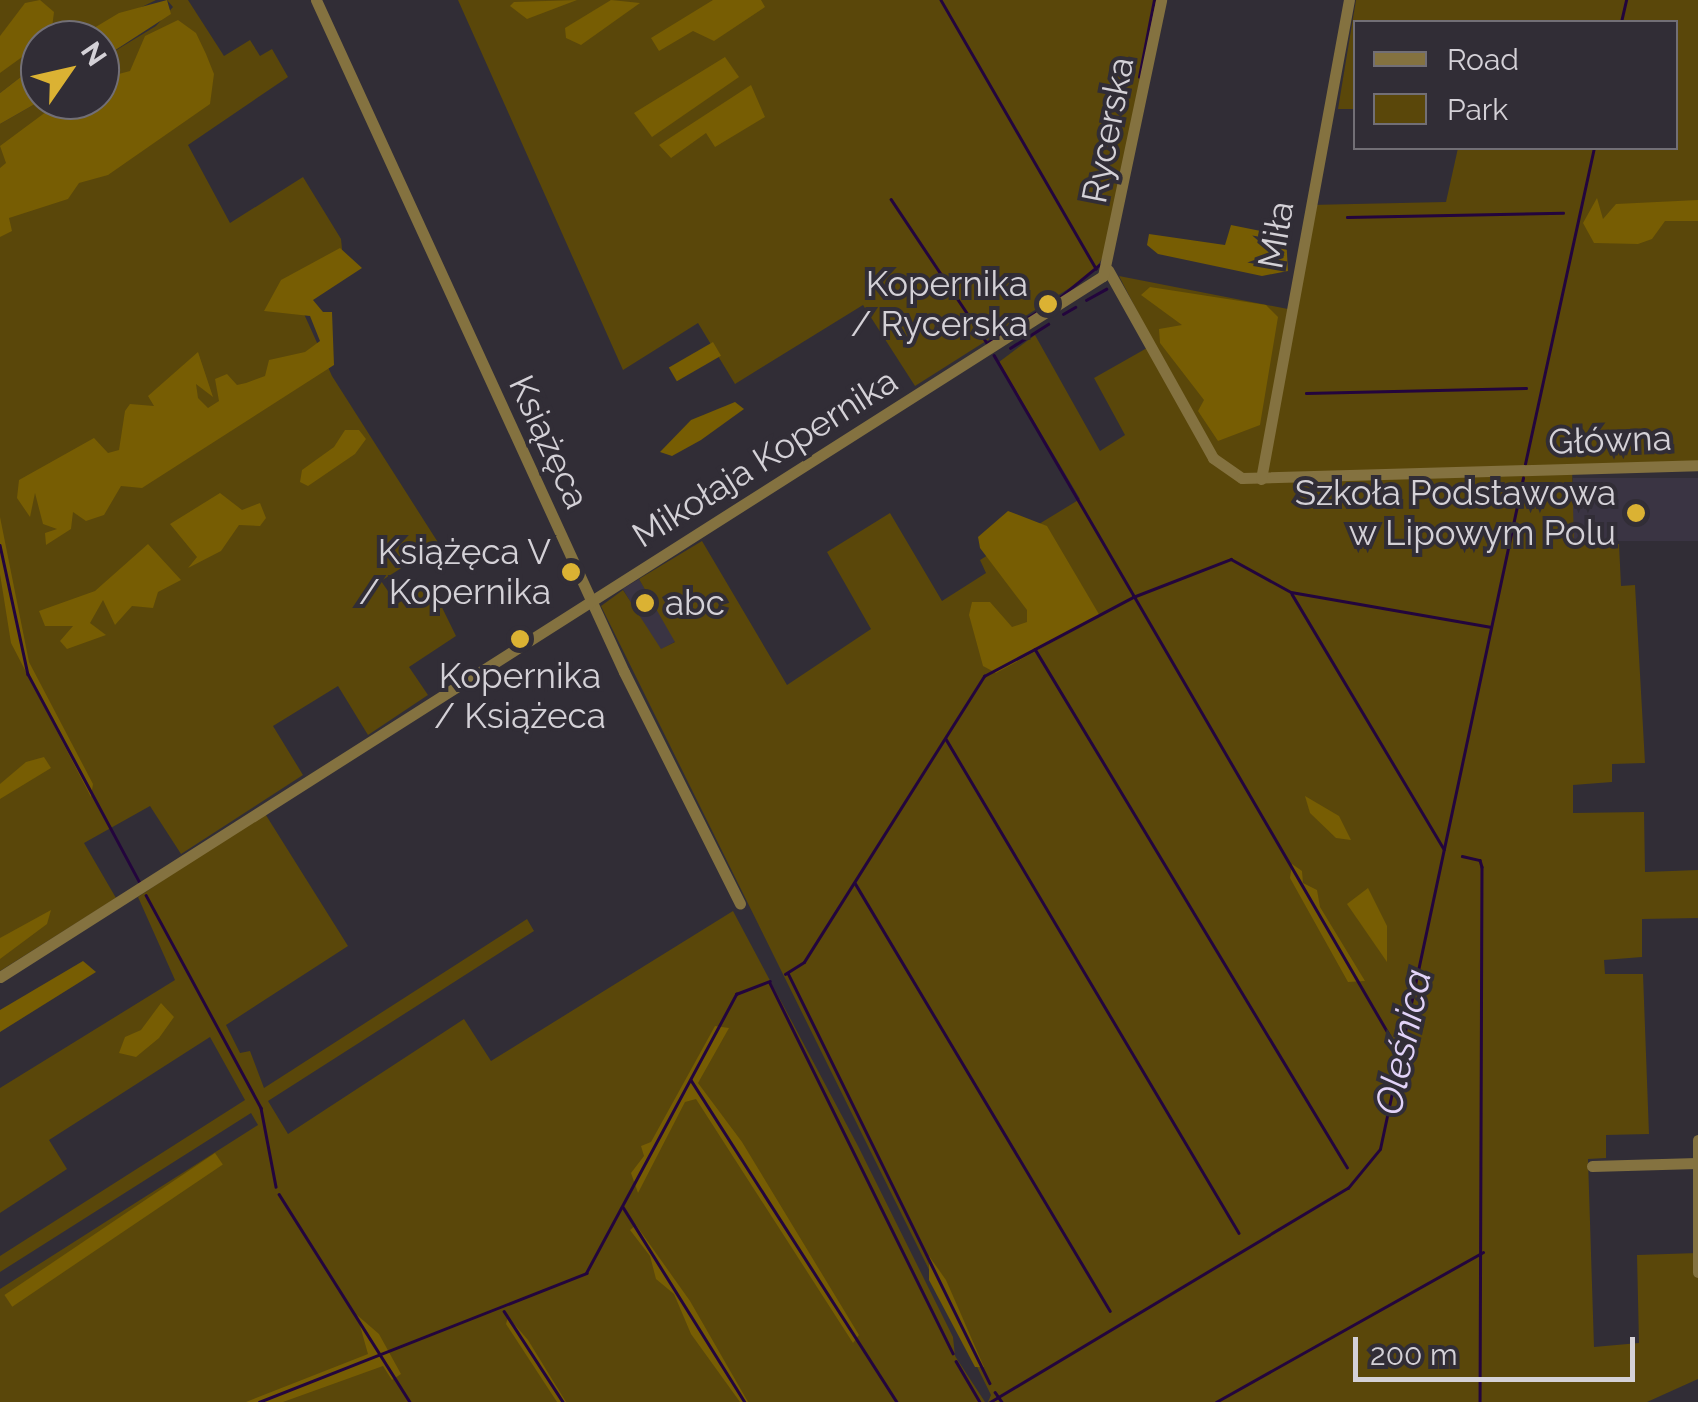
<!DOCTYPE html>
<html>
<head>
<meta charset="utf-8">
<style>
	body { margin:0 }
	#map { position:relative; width:1698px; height:1402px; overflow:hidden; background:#312d36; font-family:Raleway,sans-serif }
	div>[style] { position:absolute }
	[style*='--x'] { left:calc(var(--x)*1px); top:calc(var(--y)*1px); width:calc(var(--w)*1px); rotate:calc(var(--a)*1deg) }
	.built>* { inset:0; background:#3a3443; transform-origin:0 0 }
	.green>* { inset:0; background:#5a470a }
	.forest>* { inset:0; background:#775d03; transform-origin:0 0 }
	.stream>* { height:2.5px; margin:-1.25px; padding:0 1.25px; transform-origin:1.25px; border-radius:1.25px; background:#23053d }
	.minor>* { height:11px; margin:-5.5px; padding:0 5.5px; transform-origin:5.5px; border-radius:5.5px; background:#847240 }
	.dots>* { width:28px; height:28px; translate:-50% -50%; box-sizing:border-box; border:5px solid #312d36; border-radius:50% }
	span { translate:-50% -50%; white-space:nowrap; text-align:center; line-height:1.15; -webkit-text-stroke:8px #312d36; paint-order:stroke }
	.street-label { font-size:35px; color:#d4d1d7 }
	.poi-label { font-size:35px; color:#d4d1d7 }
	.right { translate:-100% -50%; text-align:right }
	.left { translate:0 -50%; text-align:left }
	.water-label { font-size:38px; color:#e2d3f8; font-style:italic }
	.legend { position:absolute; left:1353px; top:20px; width:325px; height:130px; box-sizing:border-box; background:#312d36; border:2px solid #726f76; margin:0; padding:12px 18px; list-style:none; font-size:30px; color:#d4d1d7 }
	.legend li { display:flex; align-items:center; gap:20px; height:50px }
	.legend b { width:50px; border:2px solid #726f76 }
	.north { position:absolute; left:20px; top:20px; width:100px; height:100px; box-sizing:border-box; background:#312d36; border:2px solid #726f76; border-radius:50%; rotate:56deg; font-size:28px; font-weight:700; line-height:40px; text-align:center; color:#d4d1d7 }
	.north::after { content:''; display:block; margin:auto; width:35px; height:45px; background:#dbb233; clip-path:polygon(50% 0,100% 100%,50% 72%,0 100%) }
	.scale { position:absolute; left:1353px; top:1337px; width:282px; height:45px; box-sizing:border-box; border:5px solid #d4d1d7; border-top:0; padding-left:12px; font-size:30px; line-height:35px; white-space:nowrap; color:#d4d1d7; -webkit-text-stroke:8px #312d36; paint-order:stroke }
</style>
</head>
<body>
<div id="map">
	<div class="built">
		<i style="left:1698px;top:478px;width:63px;height:125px;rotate:90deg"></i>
		<i style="left:639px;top:579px;width:72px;height:19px;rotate:59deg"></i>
	</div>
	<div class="green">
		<i style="clip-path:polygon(0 0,156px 0,74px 40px,40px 40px,40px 62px,0 93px)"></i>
		<i style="clip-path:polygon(167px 0,188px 0,224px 56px,250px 40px,260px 56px,272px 49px,288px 77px,188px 145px,230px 223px,303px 177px,341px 239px,345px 277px,300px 305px,332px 376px,439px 544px,381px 581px,397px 604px,430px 583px,456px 636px,409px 667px,428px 695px,368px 735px,338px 686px,273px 726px,303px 775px,181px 854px,150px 806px,84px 843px,116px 898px,0 971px,0 124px,42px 100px,100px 100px,100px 60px,156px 26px,173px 7px)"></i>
		<i style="clip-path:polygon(458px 0,1157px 0,1109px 246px,1100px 262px,1090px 275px,915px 386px,863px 305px,735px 384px,698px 323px,623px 370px)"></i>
		<i style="clip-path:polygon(1356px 0,1698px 0,1698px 461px,1572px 466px,1574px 544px,1619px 544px,1621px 586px,1635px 585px,1645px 763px,1612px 764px,1612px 782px,1573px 785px,1573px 813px,1644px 812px,1645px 872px,1698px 870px,1698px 918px,1642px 919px,1642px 957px,1604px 960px,1605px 974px,1643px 974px,1649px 1134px,1606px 1135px,1606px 1158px,1588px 1159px,1594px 1347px,1639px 1343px,1637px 1255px,1698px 1253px,1698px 1379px,1647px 1402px,988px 1402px,991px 1395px,601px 606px,623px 590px,661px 649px,675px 642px,639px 579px,702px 541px,787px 685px,871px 629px,827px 552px,890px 513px,942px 601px,986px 573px,980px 560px,1080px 499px,999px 362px,1035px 335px,1100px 451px,1125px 435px,1094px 378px,1154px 344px,1119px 276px,1288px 309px,1309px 205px,1446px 202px,1458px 148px,1676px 148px,1676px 22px,1356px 22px,1355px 109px,1338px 109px)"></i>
		<i style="clip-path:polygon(264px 812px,348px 946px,226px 1025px,240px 1053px,250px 1051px,264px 1088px,527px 919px,534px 931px,268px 1101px,288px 1134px,464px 1019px,491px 1061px,733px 911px,858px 1146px,953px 1337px,955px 1356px,985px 1402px,0 1402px,0 1289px,258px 1125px,251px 1113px,0 1272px,0 1256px,245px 1100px,210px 1037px,49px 1140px,67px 1169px,0 1213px,0 1088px,175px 980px,138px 897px)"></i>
	</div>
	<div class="forest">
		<i style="clip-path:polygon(40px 0,54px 12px,51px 36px,0 73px,0 36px,25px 3px)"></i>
		<i style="clip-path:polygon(167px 0,171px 14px,100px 60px,100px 40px,74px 40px,119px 13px)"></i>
		<i style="clip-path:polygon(577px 0,527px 19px,510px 6px,514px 2px)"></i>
		<i style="clip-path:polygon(611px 0,640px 3px,581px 45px,566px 38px,565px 28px)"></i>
		<i style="clip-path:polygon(713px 0,761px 0,765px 7px,714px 41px,693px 31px,659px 51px,651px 38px)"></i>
		<i style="clip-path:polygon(178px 20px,196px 33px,206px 54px,214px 74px,210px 104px,108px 175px,79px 183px,68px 199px,9px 218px,12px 231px,0 237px,0 168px,6px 163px,0 146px,62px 100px,100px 100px,100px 79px,130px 71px,145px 36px)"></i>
		<i style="clip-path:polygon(725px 57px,739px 77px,652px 137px,634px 113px)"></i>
		<i style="clip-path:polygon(40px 62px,42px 100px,0 124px,0 93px)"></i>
		<i style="clip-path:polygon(751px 85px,765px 117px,715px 147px,706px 133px,671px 158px,659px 145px)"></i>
		<i style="clip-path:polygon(1597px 198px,1603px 219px,1616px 204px,1698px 200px,1698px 221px,1665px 221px,1652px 239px,1638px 244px,1594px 243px,1583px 223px)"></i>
		<i style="clip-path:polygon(1231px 225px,1286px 236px,1288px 271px,1262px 276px,1158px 254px,1147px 245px,1149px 234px,1225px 245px)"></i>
		<i style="clip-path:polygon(340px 248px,362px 268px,313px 300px,323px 312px,332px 312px,334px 365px,142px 488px,121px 486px,104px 515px,86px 521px,73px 512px,71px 529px,46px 545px,45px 533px,57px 529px,43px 524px,35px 493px,30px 517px,17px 498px,19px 480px,94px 438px,108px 453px,119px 450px,125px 411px,130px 404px,154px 406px,148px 396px,198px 352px,213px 397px,196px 384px,198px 398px,208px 408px,219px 401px,215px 379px,227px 374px,237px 385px,246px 383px,265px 376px,269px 360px,305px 352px,320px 341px,310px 316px,264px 311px,281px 280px)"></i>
		<i style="clip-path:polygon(1150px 287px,1266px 305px,1278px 317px,1260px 425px,1218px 441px,1198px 411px,1204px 400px,1160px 343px,1159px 329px,1182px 325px,1141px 295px)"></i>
		<i style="left:713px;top:342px;width:16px;height:51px;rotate:60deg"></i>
		<i style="clip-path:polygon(735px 402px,744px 409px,701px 440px,672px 456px,660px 452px,691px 420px)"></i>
		<i style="clip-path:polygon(345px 430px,359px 430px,366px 439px,355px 454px,308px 486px,300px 482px,302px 470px,334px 447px)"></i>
		<i style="clip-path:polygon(220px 493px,242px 510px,260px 503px,266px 518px,260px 526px,239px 525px,221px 551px,188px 568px,197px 557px,170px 524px)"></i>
		<i style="clip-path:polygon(1008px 511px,1047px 526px,1100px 616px,996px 673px,983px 666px,969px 615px,972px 602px,990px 602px,1012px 627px,1027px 622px,1027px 610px,980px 548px,978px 537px)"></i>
		<i style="clip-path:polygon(0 517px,29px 662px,93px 784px,91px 797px,11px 643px,0 574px)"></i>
		<i style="clip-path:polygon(148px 544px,181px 580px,158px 592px,153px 608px,132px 606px,115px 625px,103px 600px,90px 623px,106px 635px,67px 649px,60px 641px,73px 626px,45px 626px,39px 611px,95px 591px)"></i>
		<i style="clip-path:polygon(44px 757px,51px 768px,0 799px,0 784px,26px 762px)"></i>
		<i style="clip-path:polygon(1305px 796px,1339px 816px,1351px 840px,1336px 838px,1310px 813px)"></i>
		<i style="clip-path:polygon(1292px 864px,1302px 871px,1303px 883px,1317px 890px,1320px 907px,1365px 981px,1348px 982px,1290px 878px)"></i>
		<i style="clip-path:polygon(1368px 888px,1387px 926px,1387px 962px,1347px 904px)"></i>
		<i style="clip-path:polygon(51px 910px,47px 924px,0 959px,0 938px)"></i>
		<i style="clip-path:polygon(83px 961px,96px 972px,0 1032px,0 1010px)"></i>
		<i style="clip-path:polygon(161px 1003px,174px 1017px,159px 1038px,136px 1057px,119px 1053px,125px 1037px,141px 1030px)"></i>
		<i style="clip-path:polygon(715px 1026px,729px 1028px,698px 1083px,742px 1142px,859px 1335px,853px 1343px,696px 1099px,685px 1102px,638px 1193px,631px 1173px,644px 1156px,641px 1146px,651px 1142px)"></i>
		<i style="left:215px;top:1153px;width:14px;height:254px;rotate:56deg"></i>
		<i style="clip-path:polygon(636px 1225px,690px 1301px,748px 1402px,740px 1402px,691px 1334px,674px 1294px,656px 1279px,650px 1256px,630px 1230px)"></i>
		<i style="clip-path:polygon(929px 1256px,946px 1280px,984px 1367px,975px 1367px,929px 1280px)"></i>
		<i style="clip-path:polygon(357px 1315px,379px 1334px,401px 1374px,392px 1380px,383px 1366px,283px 1402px,246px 1402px,368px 1354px)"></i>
		<i style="clip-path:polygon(508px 1317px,528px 1340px,566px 1402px,557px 1402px,506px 1324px)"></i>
	</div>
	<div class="stream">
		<i style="--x:941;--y:0;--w:310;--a:60"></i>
		<i style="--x:1621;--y:22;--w:23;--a:-77"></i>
		<i style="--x:1139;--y:77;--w:78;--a:-79"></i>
		<i style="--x:891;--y:199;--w:173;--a:56.3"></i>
		<i style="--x:987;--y:343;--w:62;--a:-31.9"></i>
		<i style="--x:1347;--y:217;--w:216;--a:-1.1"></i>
		<i style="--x:1059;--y:298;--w:52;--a:-39.5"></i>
		<i style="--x:1086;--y:300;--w:23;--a:-29"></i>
		<i style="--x:1063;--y:314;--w:14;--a:-30"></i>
		<i style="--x:1010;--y:348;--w:45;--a:-32.3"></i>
		<i style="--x:994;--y:355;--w:796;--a:59.83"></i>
		<i style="--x:1306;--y:393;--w:220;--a:-1.3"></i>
		<i style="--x:1525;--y:464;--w:323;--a:-77.7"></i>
		<i style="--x:0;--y:545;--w:132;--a:77.8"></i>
		<i style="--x:28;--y:674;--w:235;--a:61.8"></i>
		<i style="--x:1292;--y:594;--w:297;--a:59.2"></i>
		<i style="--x:1035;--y:649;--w:605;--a:58.94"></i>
		<i style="--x:946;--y:739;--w:574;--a:59.33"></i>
		<i style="--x:1462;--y:856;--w:18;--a:13"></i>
		<i style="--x:1480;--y:860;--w:7;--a:74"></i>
		<i style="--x:1482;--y:867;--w:535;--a:90.21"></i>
		<i style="--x:855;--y:883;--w:498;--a:59.2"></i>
		<i style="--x:146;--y:895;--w:242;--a:61.6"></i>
		<i style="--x:261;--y:1108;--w:80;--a:79.2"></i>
		<i style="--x:788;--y:973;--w:457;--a:63.8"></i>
		<i style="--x:785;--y:974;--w:22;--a:-32"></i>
		<i style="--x:804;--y:962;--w:338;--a:-57.8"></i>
		<i style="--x:984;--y:676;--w:169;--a:-27.9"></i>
		<i style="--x:1133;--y:597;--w:105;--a:-21.2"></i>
		<i style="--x:1231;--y:559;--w:68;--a:28.8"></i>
		<i style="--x:1291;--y:592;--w:203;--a:9.9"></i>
		<i style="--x:770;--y:983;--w:413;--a:63.7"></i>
		<i style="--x:691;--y:1080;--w:382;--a:57.4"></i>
		<i style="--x:279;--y:1194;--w:246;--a:57.8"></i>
		<i style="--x:623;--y:1207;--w:230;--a:58"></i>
		<i style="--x:504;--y:1311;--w:108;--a:57"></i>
		<i style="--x:956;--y:1361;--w:48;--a:59.7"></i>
		<i style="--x:995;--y:1392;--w:12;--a:55"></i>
		<i style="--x:259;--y:1402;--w:352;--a:-21.5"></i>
		<i style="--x:586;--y:1273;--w:317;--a:-61.7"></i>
		<i style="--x:736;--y:994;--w:36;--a:-21"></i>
		<i style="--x:990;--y:1402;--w:417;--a:-30.9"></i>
		<i style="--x:1348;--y:1188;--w:50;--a:-50.6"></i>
		<i style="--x:1380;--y:1149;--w:686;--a:-77.97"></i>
		<i style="--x:1216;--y:1402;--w:306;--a:-29.3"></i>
	</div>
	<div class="minor">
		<i style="--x:316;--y:0;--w:739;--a:65.38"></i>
		<i style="--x:624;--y:672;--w:259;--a:63.4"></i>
		<i style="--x:1108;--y:270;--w:215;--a:60.8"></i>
		<i style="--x:1213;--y:458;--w:35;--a:35"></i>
		<i style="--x:1242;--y:478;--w:456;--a:-1.6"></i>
		<i style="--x:1261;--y:479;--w:487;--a:-79.6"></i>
		<i style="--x:0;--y:977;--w:1307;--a:-32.44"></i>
		<i style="--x:1103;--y:276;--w:282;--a:-78.1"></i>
		<i style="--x:1698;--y:1140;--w:132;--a:90"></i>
		<i style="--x:1592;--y:1166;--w:105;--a:-1.6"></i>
	</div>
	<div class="dots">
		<i style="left:1048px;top:304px;background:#dbb233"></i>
		<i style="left:1636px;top:513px;background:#dbb233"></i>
		<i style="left:571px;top:572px;background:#dbb233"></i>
		<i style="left:645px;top:603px;background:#dbb233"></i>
		<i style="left:520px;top:639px;background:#dbb233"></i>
	</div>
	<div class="street-label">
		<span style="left:1108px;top:130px;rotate:-79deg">Rycerska</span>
		<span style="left:1276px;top:235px;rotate:-80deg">Miła</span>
		<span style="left:1610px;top:440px;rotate:-2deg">Główna</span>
		<span style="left:549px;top:442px;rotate:65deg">Książęca</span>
		<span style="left:765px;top:458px;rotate:-32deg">Mikołaja Kopernika</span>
	</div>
	<div class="poi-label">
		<span class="right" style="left:1028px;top:304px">Kopernika<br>/ Rycerska</span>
		<span class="right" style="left:1616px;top:513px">Szkoła Podstawowa<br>w Lipowym Polu</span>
		<span class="right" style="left:551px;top:572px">Książęca V<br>/ Kopernika</span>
		<span class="left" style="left:665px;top:603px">abc</span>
		<span style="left:520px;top:696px">Kopernika<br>/ Książeca</span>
	</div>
	<div class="water-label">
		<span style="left:1403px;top:1042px;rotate:-78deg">Oleśnica</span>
	</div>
	<ul class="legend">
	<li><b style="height:12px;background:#847240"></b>Road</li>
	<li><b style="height:28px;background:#5a470a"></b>Park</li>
	</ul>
	<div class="north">N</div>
	<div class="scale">200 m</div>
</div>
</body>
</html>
